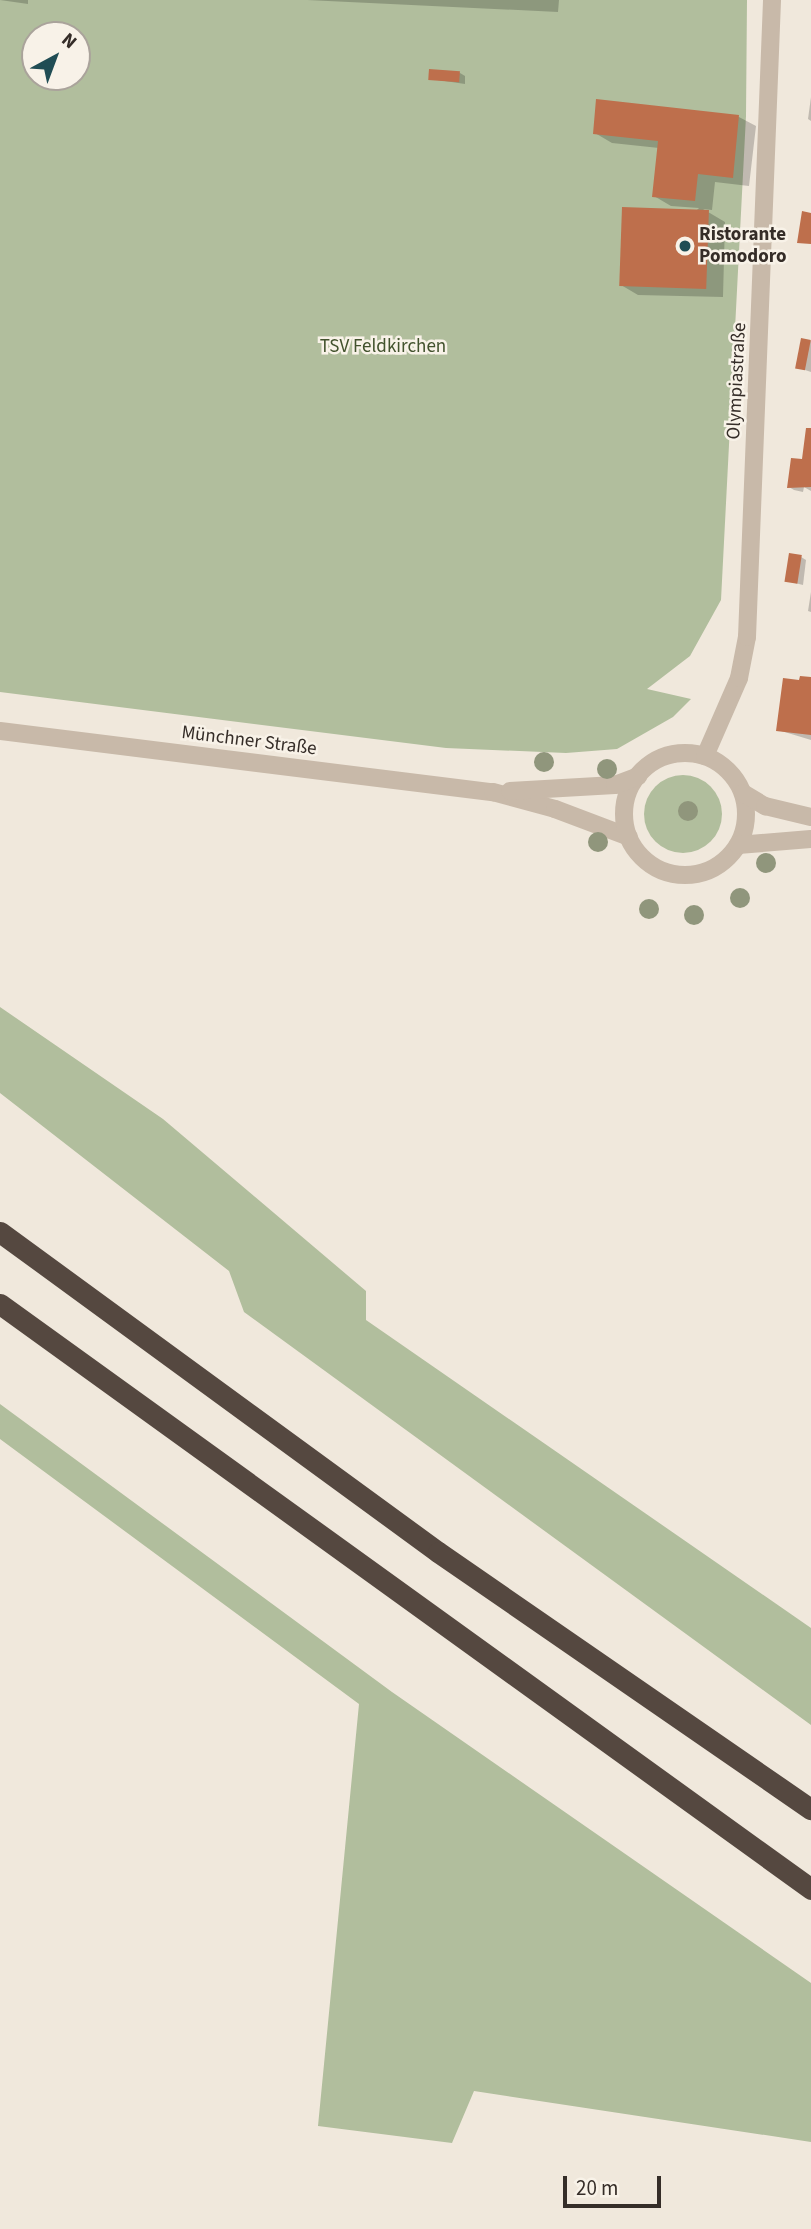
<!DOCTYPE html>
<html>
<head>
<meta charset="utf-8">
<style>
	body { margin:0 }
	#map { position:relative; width:811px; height:2229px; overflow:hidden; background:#f0e8dc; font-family:"Source Sans 3",sans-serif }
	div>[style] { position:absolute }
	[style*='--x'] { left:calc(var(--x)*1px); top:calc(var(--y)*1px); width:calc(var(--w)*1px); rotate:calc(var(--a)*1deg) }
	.green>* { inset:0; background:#b1be9d }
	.round { border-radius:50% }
	.shadow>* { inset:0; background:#0003 }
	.building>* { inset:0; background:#be6f4c; transform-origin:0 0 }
	.minor>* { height:18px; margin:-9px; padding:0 9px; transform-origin:9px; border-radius:9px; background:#c8b9a9 }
	.minor>.ring { margin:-9px; padding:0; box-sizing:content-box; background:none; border:18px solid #c8b9a9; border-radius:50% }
	.highway>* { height:21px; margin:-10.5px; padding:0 10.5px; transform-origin:10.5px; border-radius:10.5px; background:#554840 }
	.trees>* { width:20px; height:20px; margin:-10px; border-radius:50%; background:#90967c }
	.dots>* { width:19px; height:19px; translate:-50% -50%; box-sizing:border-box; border:4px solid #f8f2e8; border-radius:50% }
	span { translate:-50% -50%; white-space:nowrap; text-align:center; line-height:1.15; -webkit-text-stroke:5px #f8f2e8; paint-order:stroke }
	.poi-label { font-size:19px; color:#352d28; font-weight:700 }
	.left { translate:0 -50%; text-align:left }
	.park-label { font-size:19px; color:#42522d }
	.street-label { font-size:19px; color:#352d28 }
	.north { position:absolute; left:21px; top:21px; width:70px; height:70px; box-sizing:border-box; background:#f8f2e8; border:2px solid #aaa39b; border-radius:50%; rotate:41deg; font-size:19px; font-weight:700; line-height:28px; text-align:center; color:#352d28 }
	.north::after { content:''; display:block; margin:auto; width:24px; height:32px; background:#204d54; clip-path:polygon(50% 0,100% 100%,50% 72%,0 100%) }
	.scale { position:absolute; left:563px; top:2176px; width:98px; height:32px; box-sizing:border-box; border:4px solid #352d28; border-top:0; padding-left:9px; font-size:21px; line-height:24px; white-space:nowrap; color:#352d28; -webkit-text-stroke:5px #f8f2e8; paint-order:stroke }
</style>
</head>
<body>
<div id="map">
	<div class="green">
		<i style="clip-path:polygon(evenodd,0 0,747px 0,746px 116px,721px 600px,690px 656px,647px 689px,691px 699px,673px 717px,617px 749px,566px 753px,446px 748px,0 692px,0 0,35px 35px,77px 35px,77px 77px,35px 77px,35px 35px)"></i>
		<i class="round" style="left:644px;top:775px;width:78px;height:78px"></i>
		<i style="clip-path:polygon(0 1007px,163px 1119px,366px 1291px,366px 1320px,811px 1628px,811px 1725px,244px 1312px,229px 1271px,0 1093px)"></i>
		<i style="clip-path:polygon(0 1404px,392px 1692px,811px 1983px,811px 2142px,474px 2091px,452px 2143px,318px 2126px,359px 1704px,0 1439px)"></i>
	</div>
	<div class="shadow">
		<i style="clip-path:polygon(0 0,28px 0,28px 4px)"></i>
		<i style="clip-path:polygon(307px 0,559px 0,558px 12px)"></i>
		<i style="clip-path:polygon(460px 73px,465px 76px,465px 84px,431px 79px)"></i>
		<i style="clip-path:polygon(811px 97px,811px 121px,808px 119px)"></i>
		<i style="clip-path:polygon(739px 117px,756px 126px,749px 186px,715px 182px,712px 210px,703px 209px,725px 222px,723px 297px,638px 295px,621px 285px,699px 208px,671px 206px,654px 196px,659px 148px,612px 143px,595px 133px)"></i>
		<i style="clip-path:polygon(802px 340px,811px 341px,811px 372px,799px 368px)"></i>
		<i style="clip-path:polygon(811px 430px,811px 491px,804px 487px,803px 492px,794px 490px,789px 487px,803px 461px)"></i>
		<i style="clip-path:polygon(801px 557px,806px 560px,803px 585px,787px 581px)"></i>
		<i style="clip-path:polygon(811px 592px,811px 612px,808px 611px)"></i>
		<i style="clip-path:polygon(811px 679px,811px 740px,778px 730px,801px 682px)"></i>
	</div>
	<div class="building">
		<i style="left:429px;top:69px;width:31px;height:11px;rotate:4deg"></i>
		<i style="clip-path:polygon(596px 99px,739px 115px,733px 178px,698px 174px,695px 201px,652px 197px,658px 141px,593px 134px)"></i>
		<i style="left:622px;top:207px;width:87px;height:79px;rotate:2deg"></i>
		<i style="clip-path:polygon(802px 211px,811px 213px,811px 244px,797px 243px)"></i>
		<i style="left:801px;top:338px;width:10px;height:31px;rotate:11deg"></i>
		<i style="clip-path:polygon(806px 428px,811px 428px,811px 487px,787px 488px,791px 458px,802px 459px)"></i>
		<i style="left:789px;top:553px;width:13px;height:29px;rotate:9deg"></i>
		<i style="clip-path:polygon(800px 676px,811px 677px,811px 735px,776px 731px,783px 678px,799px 680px)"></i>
	</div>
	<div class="minor">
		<i style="--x:0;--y:731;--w:497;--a:7.1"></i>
		<i style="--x:493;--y:792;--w:64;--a:15.3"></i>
		<i style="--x:555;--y:809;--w:79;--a:20.7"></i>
		<i class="ring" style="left:624px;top:753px;width:104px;height:104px"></i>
		<i style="--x:705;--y:756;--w:85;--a:-66.4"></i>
		<i style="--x:739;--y:678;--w:42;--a:-79"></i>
		<i style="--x:747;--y:637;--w:637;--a:-87.75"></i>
		<i style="--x:510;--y:791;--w:105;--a:-3.3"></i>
		<i style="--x:615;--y:785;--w:25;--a:-21"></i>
		<i style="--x:743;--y:793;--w:26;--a:31"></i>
		<i style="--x:765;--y:806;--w:47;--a:13.4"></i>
		<i style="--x:738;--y:845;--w:73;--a:-4.7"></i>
	</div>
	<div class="highway">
		<i style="--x:0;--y:1232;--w:542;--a:36.15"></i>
		<i style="--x:438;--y:1552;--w:453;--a:34.6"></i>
		<i style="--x:0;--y:1304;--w:1000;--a:35.8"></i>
	</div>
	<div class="trees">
		<i style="left:544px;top:762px"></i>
		<i style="left:607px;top:769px"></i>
		<i style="left:688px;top:811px"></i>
		<i style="left:598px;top:842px"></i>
		<i style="left:766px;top:863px"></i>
		<i style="left:740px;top:898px"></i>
		<i style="left:649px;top:909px"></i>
		<i style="left:694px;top:915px"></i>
	</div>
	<div class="dots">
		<i style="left:685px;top:246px;background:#204d54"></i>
	</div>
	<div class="poi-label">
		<span class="left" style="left:699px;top:246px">Ristorante<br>Pomodoro</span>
	</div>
	<div class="park-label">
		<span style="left:383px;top:347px">TSV Feldkirchen</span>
	</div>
	<div class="street-label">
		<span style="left:737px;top:381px;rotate:-87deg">Olympiastraße</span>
		<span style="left:249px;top:741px;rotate:7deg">Münchner Straße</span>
	</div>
	<div class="north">N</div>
	<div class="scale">20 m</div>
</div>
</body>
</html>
